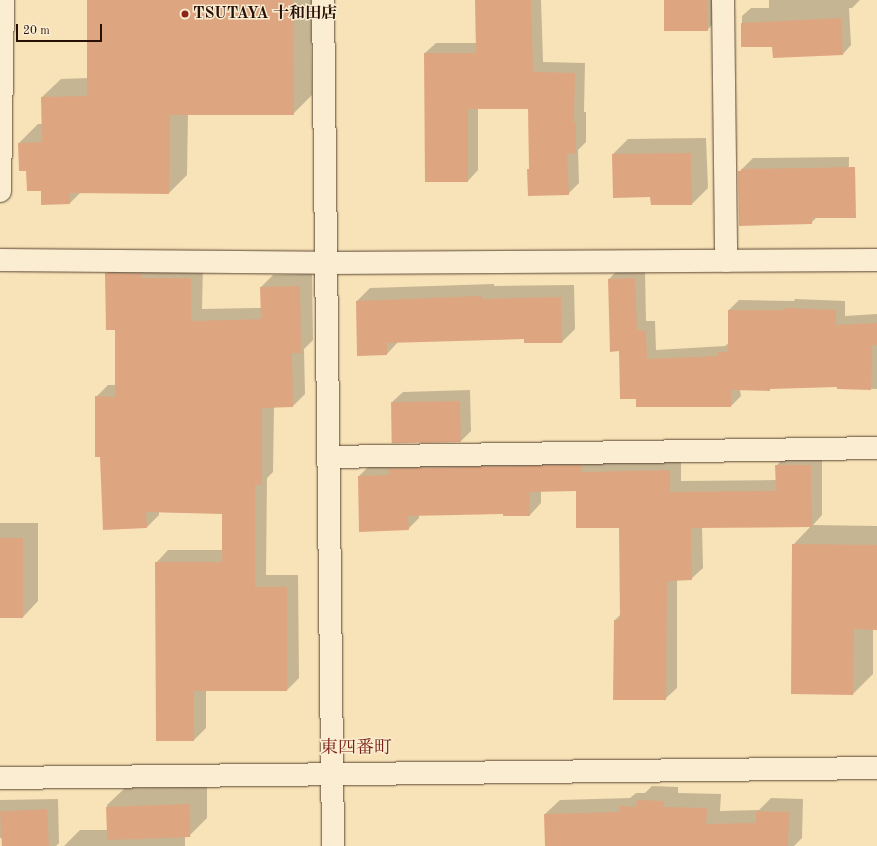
<!DOCTYPE html>
<html>
<head>
<meta charset="utf-8">
<style>
	body { margin:0 }
	#map { position:relative; width:877px; height:846px; overflow:hidden; background:#f8e3b8; font-family:"Old Standard TT","Noto Serif JP",serif }
	div>[style] { position:absolute }
	[style*='--x'] { left:calc(var(--x)*1px); top:calc(var(--y)*1px); width:calc(var(--w)*1px); rotate:calc(var(--a)*1deg) }
	.shadow>* { inset:0; background:#0003 }
	.building>* { inset:0; background:#dea581; transform-origin:0 0 }
	.roads { filter:drop-shadow(0 0 1px #5b4533) drop-shadow(0 0 1px #5b4533) }
	.minor>* { height:22px; margin:-11px; padding:0 11px; transform-origin:11px; border-radius:11px; background:#faedd1 }
	.dots>* { width:11px; height:11px; translate:-50% -50%; box-sizing:border-box; border:2px solid #faedd1; border-radius:50% }
	span { translate:-50% -50%; white-space:nowrap; text-align:center; line-height:1.15; -webkit-text-stroke:3px #faedd1; paint-order:stroke }
	.poi-label { font-size:16px; color:#271007; font-weight:700 }
	.left { translate:0 -50%; text-align:left }
	.quarter-label { font-size:18px; color:#7a1f14 }
	.scale { position:absolute; left:16px; top:24px; width:86px; height:18px; box-sizing:border-box; border:2px solid #271007; border-top:0; padding-left:5px; font-size:12px; line-height:14px; white-space:nowrap; color:#271007; -webkit-text-stroke:3px #faedd1; paint-order:stroke }
</style>
</head>
<body>
<div id="map">
	<div class="shadow">
		<i style="clip-path:polygon(88px 0,311px 0,312px 95px,293px 114px,188px 114px,187px 175px,169px 193px,81px 192px,70px 203px,42px 204px,42px 190px,27px 170px,19px 143px,38px 124px,43px 124px,42px 97px,61px 79px,88px 78px)"></i>
		<i style="clip-path:polygon(478px 0,541px 0,543px 62px,585px 63px,584px 112px,586px 112px,586px 142px,578px 150px,579px 183px,568px 194px,528px 170px,530px 168px,529px 108px,478px 108px,478px 170px,468px 181px,425px 53px,436px 43px,477px 43px)"></i>
		<i style="clip-path:polygon(665px 0,718px 0,719px 18px,708px 29px)"></i>
		<i style="clip-path:polygon(769px 0,860px 0,852px 8px,849px 8px,851px 45px,843px 54px,773px 46px,742px 46px,742px 16px,751px 8px,769px 8px)"></i>
		<i style="clip-path:polygon(706px 138px,708px 188px,692px 204px,652px 204px,651px 196px,613px 154px,628px 139px)"></i>
		<i style="clip-path:polygon(849px 157px,848px 207px,817px 217px,811px 223px,739px 172px,753px 158px)"></i>
		<i style="clip-path:polygon(119px 262px,203px 266px,202px 309px,261px 308px,261px 287px,273px 275px,312px 274px,313px 340px,304px 349px,305px 394px,293px 406px,274px 407px,273px 472px,267px 478px,266px 575px,298px 575px,299px 678px,287px 690px,206px 690px,206px 728px,194px 740px,156px 563px,168px 550px,223px 550px,223px 513px,159px 512px,159px 515px,147px 527px,100px 456px,96px 397px,108px 385px,116px 385px,116px 329px,106px 274px)"></i>
		<i style="clip-path:polygon(619px 269px,645px 269px,646px 321px,655px 321px,656px 350px,725px 346px,729px 343px,729px 310px,739px 300px,794px 301px,795px 299px,845px 301px,845px 316px,877px 314px,877px 389px,838px 388px,838px 386px,771px 388px,769px 390px,740px 390px,741px 396px,731px 406px,637px 398px,620px 350px,609px 279px)"></i>
		<i style="clip-path:polygon(494px 284px,494px 286px,574px 285px,575px 329px,562px 342px,525px 338px,398px 342px,387px 354px,357px 301px,370px 288px)"></i>
		<i style="clip-path:polygon(470px 390px,471px 431px,461px 441px,392px 402px,403px 392px)"></i>
		<i style="clip-path:polygon(788px 454px,822px 455px,822px 515px,813px 525px,877px 526px,877px 629px,873px 629px,873px 674px,853px 694px,793px 545px,811px 526px,702px 527px,703px 568px,691px 579px,677px 580px,677px 688px,665px 699px,614px 699px,615px 620px,621px 614px,620px 527px,577px 490px,541px 491px,541px 503px,530px 515px,504px 513px,419px 515px,419px 518px,408px 529px,359px 476px,370px 465px,681px 459px,681px 481px,776px 480px,776px 466px)"></i>
		<i style="clip-path:polygon(0 523px,38px 523px,38px 601px,23px 617px,0 617px)"></i>
		<i style="clip-path:polygon(652px 786px,678px 787px,678px 793px,721px 794px,720px 811px,759px 810px,771px 798px,803px 799px,802px 838px,794px 846px,546px 846px,545px 814px,560px 800px,630px 798px,636px 793px,645px 793px)"></i>
		<i style="clip-path:polygon(207px 787px,207px 818px,189px 836px,185px 836px,185px 846px,64px 846px,80px 830px,107px 830px,107px 805px,125px 788px)"></i>
		<i style="clip-path:polygon(58px 799px,59px 843px,56px 846px,2px 846px,2px 838px,0 838px,0 800px)"></i>
	</div>
	<div class="building">
		<i style="clip-path:polygon(87px 0,293px 0,294px 115px,170px 115px,169px 194px,70px 193px,70px 204px,41px 205px,41px 191px,27px 191px,26px 171px,19px 171px,18px 143px,42px 142px,41px 97px,87px 96px)"></i>
		<i style="clip-path:polygon(475px 0,531px 0,533px 72px,575px 73px,574px 122px,576px 122px,576px 153px,567px 154px,569px 195px,528px 196px,527px 169px,529px 169px,528px 109px,468px 109px,468px 182px,425px 182px,424px 53px,476px 53px)"></i>
		<i style="left:664px;top:0;width:44px;height:31px"></i>
		<i style="clip-path:polygon(841px 18px,843px 55px,773px 58px,772px 47px,741px 47px,741px 23px)"></i>
		<i style="clip-path:polygon(691px 153px,692px 205px,651px 205px,650px 197px,613px 198px,612px 154px)"></i>
		<i style="clip-path:polygon(855px 167px,856px 218px,812px 218px,812px 224px,739px 226px,738px 171px,741px 171px,741px 169px)"></i>
		<i style="clip-path:polygon(105px 273px,141px 274px,141px 278px,191px 278px,191px 321px,261px 319px,260px 287px,300px 286px,301px 353px,292px 353px,293px 407px,262px 408px,262px 485px,255px 485px,255px 587px,287px 587px,287px 691px,194px 691px,194px 741px,156px 741px,155px 562px,222px 562px,222px 514px,146px 512px,147px 528px,103px 530px,100px 457px,95px 457px,95px 396px,115px 397px,115px 330px,106px 330px)"></i>
		<i style="clip-path:polygon(635px 278px,637px 330px,646px 331px,647px 359px,718px 356px,718px 352px,728px 352px,728px 310px,785px 310px,785px 308px,836px 310px,836px 325px,877px 323px,877px 345px,872px 346px,871px 390px,837px 389px,837px 387px,770px 389px,770px 391px,731px 390px,731px 407px,636px 407px,636px 399px,620px 399px,619px 351px,610px 352px,608px 279px)"></i>
		<i style="clip-path:polygon(482px 296px,482px 299px,561px 297px,562px 343px,524px 343px,524px 339px,387px 343px,387px 355px,357px 356px,356px 301px)"></i>
		<i style="left:460px;top:401px;width:41px;height:69px;rotate:89deg"></i>
		<i style="clip-path:polygon(581px 465px,581px 472px,670px 470px,670px 492px,776px 491px,775px 465px,811px 465px,812px 527px,691px 528px,692px 580px,668px 581px,667px 587px,666px 700px,613px 700px,614px 620px,620px 620px,619px 528px,576px 528px,576px 491px,529px 492px,530px 516px,503px 516px,503px 514px,408px 516px,409px 530px,359px 532px,358px 476px,389px 475px,388px 469px)"></i>
		<i style="left:0;top:538px;width:23px;height:80px"></i>
		<i style="clip-path:polygon(792px 544px,877px 545px,877px 630px,854px 629px,853px 695px,791px 694px)"></i>
		<i style="clip-path:polygon(637px 800px,664px 801px,664px 807px,707px 808px,706px 824px,756px 823px,756px 811px,789px 812px,788px 846px,545px 846px,544px 814px,620px 812px,620px 806px,636px 807px)"></i>
		<i style="left:189px;top:804px;width:33px;height:83px;rotate:88deg"></i>
		<i style="left:47px;top:809px;width:37px;height:47px;rotate:87deg"></i>
	</div>
	<div class="roads">
		<div class="minor">
			<i style="--x:323;--y:0;--w:846;--a:89.32"></i>
			<i style="--x:723;--y:0;--w:261;--a:89.3"></i>
			<i style="--x:0;--y:191;--w:191;--a:-89.1"></i>
			<i style="--x:0;--y:260;--w:326;--a:0.5"></i>
			<i style="--x:326;--y:263;--w:551;--a:-0.31"></i>
			<i style="--x:329;--y:457;--w:548;--a:-0.94"></i>
			<i style="--x:0;--y:778;--w:877;--a:-0.65"></i>
		</div>
	</div>
	<div class="dots">
		<i style="left:185px;top:14px;background:#8f2418"></i>
	</div>
	<div class="poi-label">
		<span class="left" style="left:193px;top:14px">TSUTAYA 十和田店</span>
	</div>
	<div class="quarter-label">
		<span style="left:356px;top:748px">東四番町</span>
	</div>
	<div class="scale">20 m</div>
</div>
</body>
</html>
